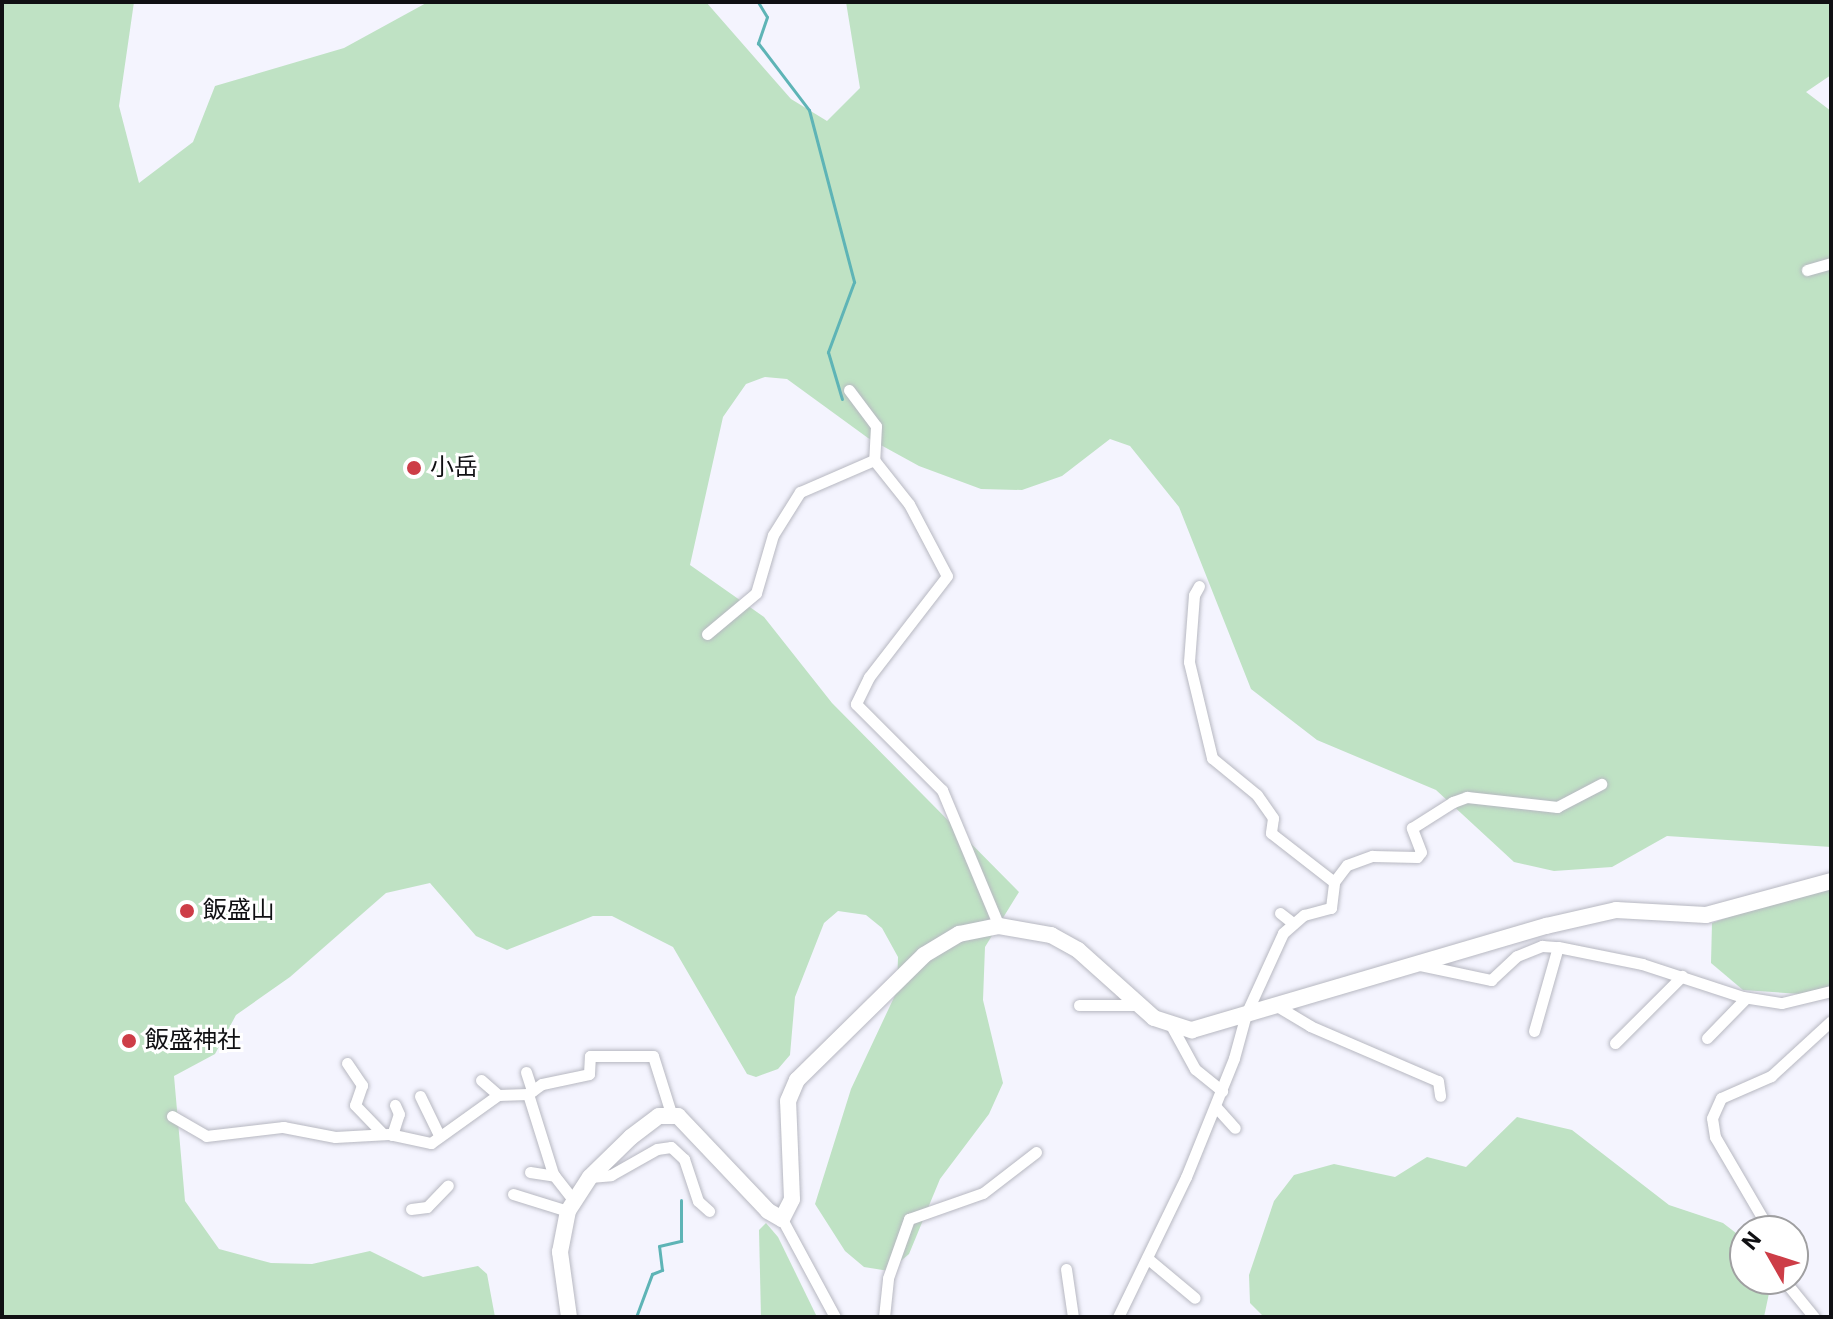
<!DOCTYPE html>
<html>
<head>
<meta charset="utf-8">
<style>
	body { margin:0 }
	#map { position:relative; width:1833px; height:1319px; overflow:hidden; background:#f4f4fe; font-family:Roboto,"Noto Sans JP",sans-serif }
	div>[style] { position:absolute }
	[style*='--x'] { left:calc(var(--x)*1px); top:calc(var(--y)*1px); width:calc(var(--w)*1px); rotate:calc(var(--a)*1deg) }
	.green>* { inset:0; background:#bfe2c4 }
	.stream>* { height:3px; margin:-1.5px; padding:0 1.5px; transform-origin:1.5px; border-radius:1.5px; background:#5eb4b6 }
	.roads { filter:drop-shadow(0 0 2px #b7b8c1) drop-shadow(0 0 2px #b7b8c1) }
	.street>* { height:11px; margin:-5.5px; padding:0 5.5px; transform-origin:5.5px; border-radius:5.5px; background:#fff }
	.secondary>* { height:16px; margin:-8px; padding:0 8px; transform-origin:8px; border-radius:8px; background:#fff }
	.dots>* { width:22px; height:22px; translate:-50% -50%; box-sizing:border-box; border:4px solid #fff; border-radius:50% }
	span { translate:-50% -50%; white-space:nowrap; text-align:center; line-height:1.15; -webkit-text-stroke:6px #fff; paint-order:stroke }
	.poi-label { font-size:24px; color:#101013 }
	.left { translate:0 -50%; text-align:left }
	.frame { position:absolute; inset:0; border:4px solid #101013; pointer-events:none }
	.north { position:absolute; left:1729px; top:1215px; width:80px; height:80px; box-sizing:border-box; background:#fff; border:2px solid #9f9fa1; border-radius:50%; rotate:309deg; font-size:22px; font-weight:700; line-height:32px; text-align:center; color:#101013 }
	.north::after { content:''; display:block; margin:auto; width:28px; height:36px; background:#cd3d47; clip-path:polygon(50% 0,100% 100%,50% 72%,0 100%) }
</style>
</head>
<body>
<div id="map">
	<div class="green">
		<i style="clip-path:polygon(2px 2px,134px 2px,119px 106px,139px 183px,193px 142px,215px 86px,344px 48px,428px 2px,706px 2px,791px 99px,827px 121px,860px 88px,846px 2px,1831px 2px,1831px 75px,1806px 92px,1831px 111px,1831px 847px,1667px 836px,1612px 867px,1554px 871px,1514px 862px,1436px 790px,1317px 740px,1251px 689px,1179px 507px,1130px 446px,1110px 439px,1062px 476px,1022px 490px,981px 489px,919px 466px,868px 438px,787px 379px,765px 377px,746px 384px,723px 417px,690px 565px,764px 617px,832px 703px,1019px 892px,985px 947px,983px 1000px,1003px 1083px,989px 1114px,940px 1179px,909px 1254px,889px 1271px,864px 1267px,845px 1251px,815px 1204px,851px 1089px,897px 991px,898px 957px,882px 928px,866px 915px,838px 911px,824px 923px,795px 997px,790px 1055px,778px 1069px,756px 1077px,747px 1074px,673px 947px,612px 916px,593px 916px,507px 950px,476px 936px,430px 883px,386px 893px,290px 977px,236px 1015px,215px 1054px,174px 1076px,185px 1201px,219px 1249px,271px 1263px,312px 1264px,370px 1251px,423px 1277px,478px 1266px,487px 1274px,495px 1317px,2px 1317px)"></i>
		<i style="clip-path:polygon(1831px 881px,1831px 996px,1743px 990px,1711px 963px,1712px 923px)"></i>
		<i style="clip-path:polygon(1517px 1117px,1572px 1130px,1669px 1205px,1723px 1223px,1745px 1240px,1745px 1279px,1772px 1279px,1764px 1317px,1264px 1317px,1250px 1303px,1249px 1275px,1274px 1201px,1294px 1175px,1334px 1164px,1395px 1177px,1427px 1157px,1466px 1167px)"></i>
		<i style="clip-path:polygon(766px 1223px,778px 1237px,817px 1317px,761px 1317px,759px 1230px)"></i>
	</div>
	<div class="stream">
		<i style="--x:758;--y:2;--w:17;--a:59"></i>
		<i style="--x:767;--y:17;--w:28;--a:109"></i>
		<i style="--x:758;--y:43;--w:84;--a:52.7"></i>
		<i style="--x:809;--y:110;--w:178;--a:75.3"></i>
		<i style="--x:854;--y:282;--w:75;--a:110.4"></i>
		<i style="--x:828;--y:352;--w:49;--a:73.4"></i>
		<i style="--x:636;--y:1317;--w:46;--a:-69.6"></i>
		<i style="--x:652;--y:1274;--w:11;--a:-22"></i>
		<i style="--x:662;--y:1270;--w:24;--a:-97"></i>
		<i style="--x:659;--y:1246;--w:23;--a:-13"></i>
		<i style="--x:681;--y:1241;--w:41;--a:-90"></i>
	</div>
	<div class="roads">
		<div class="street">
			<i style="--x:1807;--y:270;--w:25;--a:-16"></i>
			<i style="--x:849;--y:390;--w:45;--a:53.1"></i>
			<i style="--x:876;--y:426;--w:34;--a:93"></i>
			<i style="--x:874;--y:460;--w:56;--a:51.5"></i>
			<i style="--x:909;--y:504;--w:81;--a:62.2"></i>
			<i style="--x:947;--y:576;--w:128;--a:127.7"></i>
			<i style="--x:869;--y:677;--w:30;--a:116"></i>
			<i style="--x:856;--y:704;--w:122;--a:45"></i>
			<i style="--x:942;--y:790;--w:147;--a:67.3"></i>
			<i style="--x:1199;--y:586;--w:10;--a:119"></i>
			<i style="--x:1194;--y:595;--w:67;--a:94.3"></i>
			<i style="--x:1189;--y:662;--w:99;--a:76.5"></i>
			<i style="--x:1212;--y:758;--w:58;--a:39.4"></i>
			<i style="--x:1257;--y:795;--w:28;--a:55"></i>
			<i style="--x:1273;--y:818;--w:15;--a:98"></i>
			<i style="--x:1271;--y:833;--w:80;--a:37.9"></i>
			<i style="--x:707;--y:634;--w:64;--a:-39.9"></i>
			<i style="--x:756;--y:593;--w:60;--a:-73.7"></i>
			<i style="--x:773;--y:535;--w:51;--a:-57.9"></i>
			<i style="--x:800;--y:492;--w:81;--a:-23.4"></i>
			<i style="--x:1280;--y:913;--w:16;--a:38"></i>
			<i style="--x:1420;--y:965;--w:73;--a:11.9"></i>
			<i style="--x:1491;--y:980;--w:35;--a:-43"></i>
			<i style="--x:1517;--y:956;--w:27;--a:-22"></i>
			<i style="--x:1542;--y:946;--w:16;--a:4"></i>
			<i style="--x:1558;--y:947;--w:86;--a:11.4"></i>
			<i style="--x:1642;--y:964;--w:106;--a:18.1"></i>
			<i style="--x:1743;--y:997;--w:39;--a:9"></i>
			<i style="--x:1782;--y:1003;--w:50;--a:-13.8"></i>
			<i style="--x:1079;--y:1005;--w:60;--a:0"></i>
			<i style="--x:1277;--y:1006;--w:39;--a:31"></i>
			<i style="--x:1310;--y:1026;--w:139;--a:23.3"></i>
			<i style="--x:1438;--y:1081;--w:15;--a:82"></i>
			<i style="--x:1172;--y:1027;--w:48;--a:61.3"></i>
			<i style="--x:1195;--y:1069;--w:35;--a:39"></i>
			<i style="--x:1534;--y:1031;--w:87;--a:-74.1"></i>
			<i style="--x:1707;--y:1038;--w:56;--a:-45.7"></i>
			<i style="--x:1615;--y:1043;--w:95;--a:-45"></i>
			<i style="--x:347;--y:1063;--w:27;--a:56"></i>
			<i style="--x:362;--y:1085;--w:21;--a:109"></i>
			<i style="--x:355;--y:1105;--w:40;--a:46"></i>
			<i style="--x:526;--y:1072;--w:20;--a:72"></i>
			<i style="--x:481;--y:1080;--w:23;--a:41"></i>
			<i style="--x:528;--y:1094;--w:17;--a:-36"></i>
			<i style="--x:542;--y:1084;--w:48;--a:-12"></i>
			<i style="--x:589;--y:1074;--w:18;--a:-87"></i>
			<i style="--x:590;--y:1056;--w:63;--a:0"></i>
			<i style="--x:653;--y:1056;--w:60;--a:72.5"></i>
			<i style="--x:420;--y:1096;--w:41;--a:64.1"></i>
			<i style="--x:1216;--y:1107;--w:28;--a:48"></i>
			<i style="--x:172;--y:1116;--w:39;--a:30"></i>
			<i style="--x:206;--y:1136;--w:78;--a:-6.7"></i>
			<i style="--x:283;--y:1127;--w:53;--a:10.9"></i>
			<i style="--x:335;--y:1137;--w:54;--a:-3.2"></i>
			<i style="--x:389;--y:1134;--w:43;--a:12.1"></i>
			<i style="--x:431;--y:1143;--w:82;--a:-35.6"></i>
			<i style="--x:498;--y:1095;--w:30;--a:-2"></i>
			<i style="--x:528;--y:1094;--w:84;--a:72.6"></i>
			<i style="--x:553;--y:1174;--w:33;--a:52"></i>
			<i style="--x:392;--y:1135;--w:22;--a:-72"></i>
			<i style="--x:399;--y:1114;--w:10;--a:-114"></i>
			<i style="--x:530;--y:1172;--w:25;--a:9"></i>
			<i style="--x:590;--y:1177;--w:21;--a:-5"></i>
			<i style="--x:611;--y:1175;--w:53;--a:-29.5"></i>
			<i style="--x:657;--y:1149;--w:14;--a:-8"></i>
			<i style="--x:671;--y:1147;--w:18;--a:43"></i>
			<i style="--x:684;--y:1159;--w:44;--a:71.6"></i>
			<i style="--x:698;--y:1201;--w:15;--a:42"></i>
			<i style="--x:513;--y:1194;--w:58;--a:17.2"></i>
			<i style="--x:411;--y:1209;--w:16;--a:-7"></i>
			<i style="--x:427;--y:1207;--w:30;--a:-46"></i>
			<i style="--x:782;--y:1219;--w:111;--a:61.6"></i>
			<i style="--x:1770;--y:1231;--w:109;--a:-120.3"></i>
			<i style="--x:1715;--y:1137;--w:19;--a:-99"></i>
			<i style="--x:1712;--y:1118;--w:22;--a:-66"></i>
			<i style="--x:1721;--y:1098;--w:55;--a:-23.7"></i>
			<i style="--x:1771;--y:1076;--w:81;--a:-42.5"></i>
			<i style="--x:1147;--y:1258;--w:62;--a:39.8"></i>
			<i style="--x:1066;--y:1269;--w:49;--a:81.7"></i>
			<i style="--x:1783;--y:1279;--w:49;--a:50.8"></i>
			<i style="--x:884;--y:1317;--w:39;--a:-84"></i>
			<i style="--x:888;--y:1278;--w:63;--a:-70.4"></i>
			<i style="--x:909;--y:1219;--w:78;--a:-19.4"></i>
			<i style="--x:983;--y:1193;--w:67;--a:-37.7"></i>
			<i style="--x:1118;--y:1317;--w:156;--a:-64.1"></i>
			<i style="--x:1186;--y:1177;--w:128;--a:-68"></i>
			<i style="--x:1234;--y:1058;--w:46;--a:-74.7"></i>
			<i style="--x:1246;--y:1014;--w:89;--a:-65.4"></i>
			<i style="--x:1283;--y:933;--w:28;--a:-41"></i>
			<i style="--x:1304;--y:915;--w:28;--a:-15"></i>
			<i style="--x:1331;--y:908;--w:26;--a:-83"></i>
			<i style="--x:1334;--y:882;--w:21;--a:-53"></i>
			<i style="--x:1347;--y:865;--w:27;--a:-20"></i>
			<i style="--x:1372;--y:856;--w:45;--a:1.3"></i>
			<i style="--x:1417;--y:857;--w:6;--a:-51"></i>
			<i style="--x:1421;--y:852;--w:26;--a:-111"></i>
			<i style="--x:1412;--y:828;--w:49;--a:-32.4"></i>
			<i style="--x:1453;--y:802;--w:15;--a:-20"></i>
			<i style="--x:1467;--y:797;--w:91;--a:6.3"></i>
			<i style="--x:1557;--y:807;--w:50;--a:-27.6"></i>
		</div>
		<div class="secondary">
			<i style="--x:569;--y:1317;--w:66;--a:-97.9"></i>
			<i style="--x:560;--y:1252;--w:42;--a:-79"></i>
			<i style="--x:568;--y:1211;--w:40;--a:-57.1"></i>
			<i style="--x:590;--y:1177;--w:57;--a:-44.3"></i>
			<i style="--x:631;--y:1137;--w:35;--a:-37"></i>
			<i style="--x:659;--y:1116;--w:19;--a:0"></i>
			<i style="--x:678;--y:1116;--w:131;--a:46.5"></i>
			<i style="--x:768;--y:1211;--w:16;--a:30"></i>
			<i style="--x:782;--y:1219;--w:22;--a:-63"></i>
			<i style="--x:792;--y:1199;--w:98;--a:-92.3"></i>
			<i style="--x:788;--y:1101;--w:23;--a:-67"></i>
			<i style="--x:797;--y:1080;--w:178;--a:-44.5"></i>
			<i style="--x:924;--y:955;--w:41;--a:-31"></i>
			<i style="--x:959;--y:934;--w:41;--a:-11.3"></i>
			<i style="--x:999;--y:926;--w:53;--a:9.8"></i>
			<i style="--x:1051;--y:935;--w:31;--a:29"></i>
			<i style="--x:1078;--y:950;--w:102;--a:41.8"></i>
			<i style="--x:1154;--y:1018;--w:40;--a:18"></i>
			<i style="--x:1192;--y:1030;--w:369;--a:-16.4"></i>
			<i style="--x:1546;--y:926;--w:72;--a:-12.9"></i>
			<i style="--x:1616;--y:910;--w:90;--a:3.2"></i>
			<i style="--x:1706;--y:915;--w:130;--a:-15.2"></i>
		</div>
	</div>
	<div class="dots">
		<i style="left:414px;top:468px;background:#cd3d47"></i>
		<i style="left:187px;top:911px;background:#cd3d47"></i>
		<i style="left:129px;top:1041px;background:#cd3d47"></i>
	</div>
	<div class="poi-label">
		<span class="left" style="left:430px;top:468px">小岳</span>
		<span class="left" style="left:203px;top:911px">飯盛山</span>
		<span class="left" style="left:145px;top:1041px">飯盛神社</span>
	</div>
	<div class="frame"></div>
	<div class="north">N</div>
</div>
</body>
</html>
